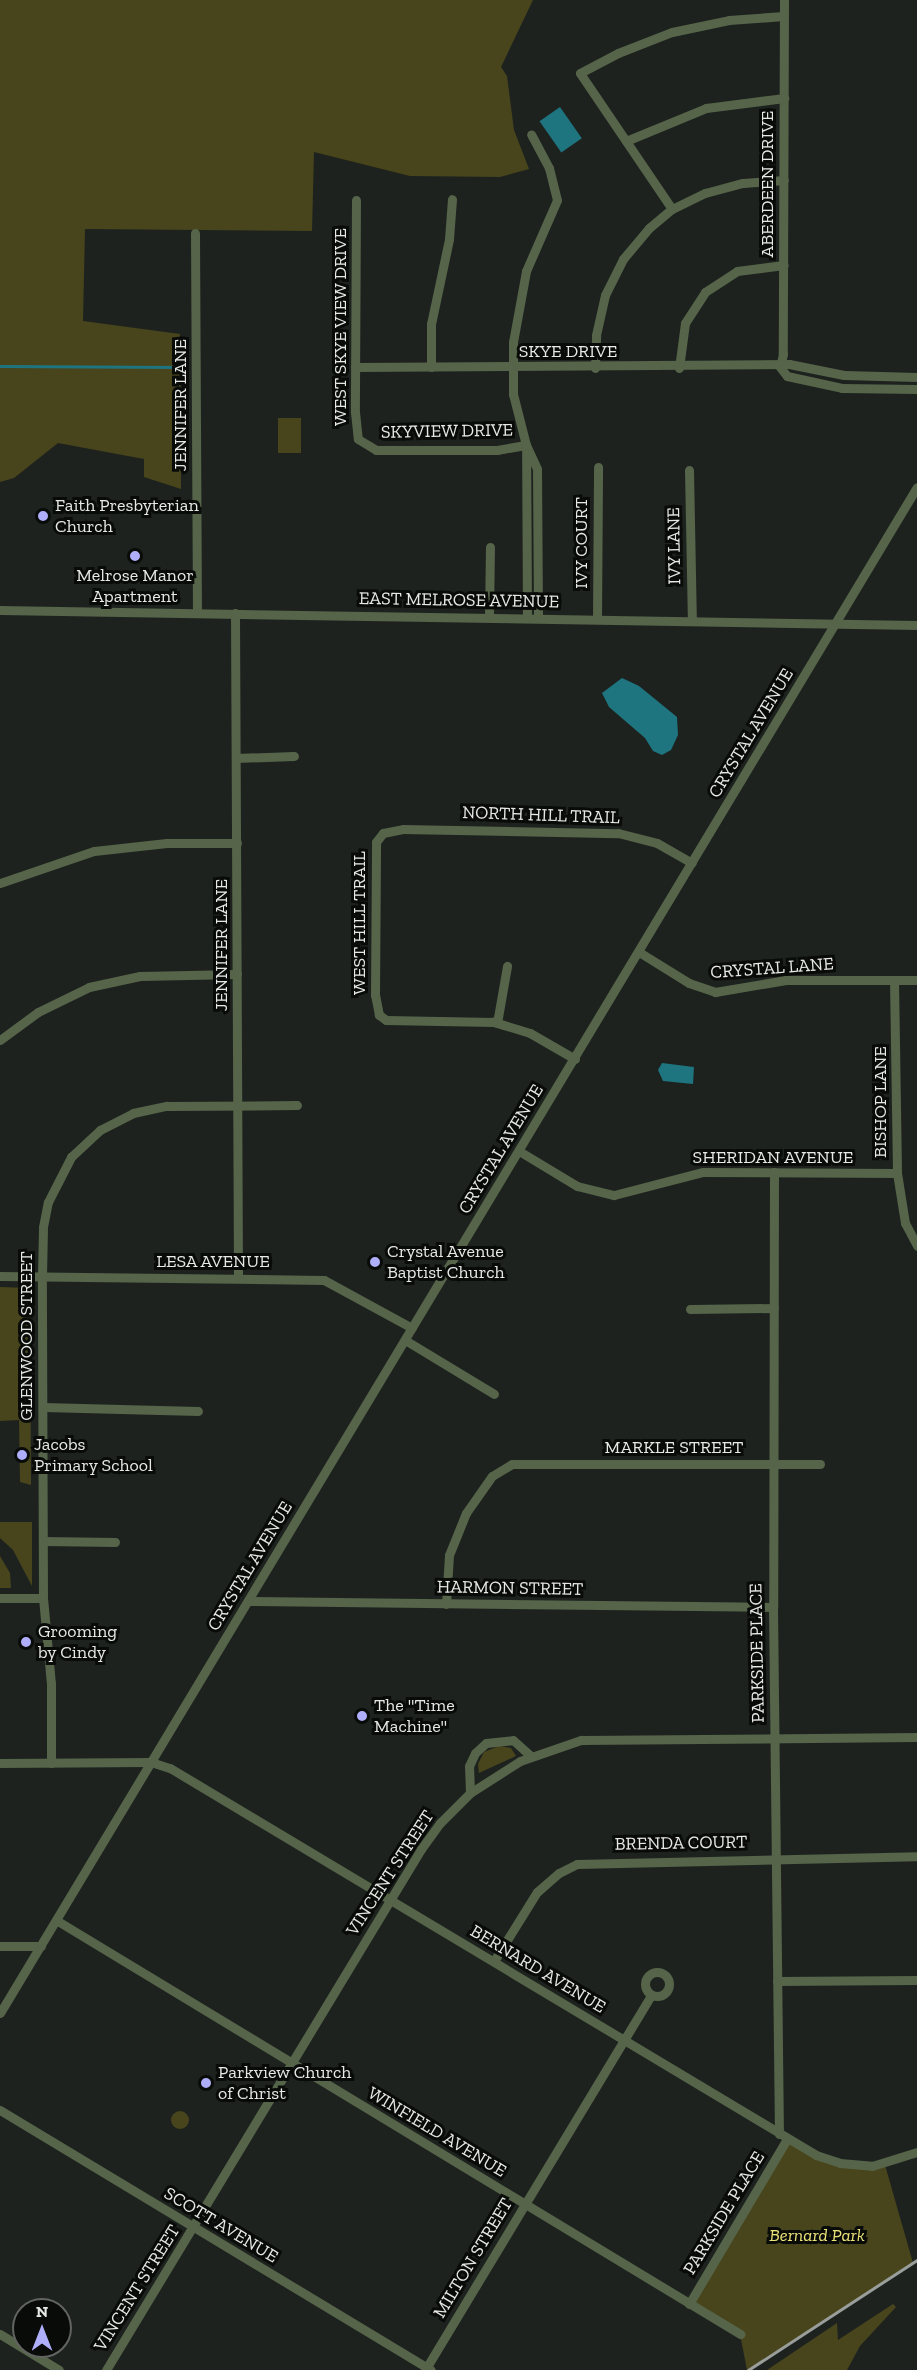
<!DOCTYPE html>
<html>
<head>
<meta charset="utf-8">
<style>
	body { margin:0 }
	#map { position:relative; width:917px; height:2370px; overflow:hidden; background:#1d221f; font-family:"Zilla Slab",serif }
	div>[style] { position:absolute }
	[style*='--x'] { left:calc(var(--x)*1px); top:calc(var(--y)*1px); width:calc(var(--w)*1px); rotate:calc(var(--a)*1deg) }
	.green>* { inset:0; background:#48451c; transform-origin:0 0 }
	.round { border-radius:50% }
	.water>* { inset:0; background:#1e757f; transform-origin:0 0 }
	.stream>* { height:3px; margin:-1.5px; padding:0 1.5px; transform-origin:1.5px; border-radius:1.5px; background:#1e757f }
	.minor>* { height:9px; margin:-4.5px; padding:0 4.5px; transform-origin:4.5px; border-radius:4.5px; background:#566449 }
	.minor>.ring { margin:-4.5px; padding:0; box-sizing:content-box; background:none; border:9px solid #566449; border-radius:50% }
	.rail>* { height:3px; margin:-1.5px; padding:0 1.5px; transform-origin:1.5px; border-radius:1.5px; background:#9a9e9b }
	.dots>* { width:16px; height:16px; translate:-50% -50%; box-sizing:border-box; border:3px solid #090b09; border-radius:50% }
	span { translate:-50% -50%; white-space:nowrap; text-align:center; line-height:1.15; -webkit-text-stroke:6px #090b09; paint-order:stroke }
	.street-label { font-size:18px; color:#e6e9e6 }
	.poi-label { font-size:18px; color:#e6e9e6 }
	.left { translate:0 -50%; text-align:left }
	.park-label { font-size:18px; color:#ede478; font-style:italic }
	.north { position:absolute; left:12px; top:2298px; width:60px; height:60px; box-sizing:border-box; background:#090b09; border:2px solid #616461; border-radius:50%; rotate:0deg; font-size:16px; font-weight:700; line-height:24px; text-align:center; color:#e6e9e6 }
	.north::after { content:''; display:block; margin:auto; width:21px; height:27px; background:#afaefa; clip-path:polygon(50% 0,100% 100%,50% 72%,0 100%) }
</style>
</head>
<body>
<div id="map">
	<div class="green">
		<i style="clip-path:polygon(0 0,533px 0,501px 67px,507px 76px,514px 130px,529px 169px,500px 177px,410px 176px,314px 152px,312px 231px,85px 229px,83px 321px,180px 334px,181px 489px,144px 477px,144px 459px,58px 443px,14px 478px,0 482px)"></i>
		<i style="left:278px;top:418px;width:23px;height:35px"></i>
		<i style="clip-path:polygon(0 1287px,30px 1288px,31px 1485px,20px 1482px,19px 1420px,0 1421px)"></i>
		<i style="clip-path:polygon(0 1522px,32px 1522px,32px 1586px,13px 1550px,0 1538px)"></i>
		<i style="clip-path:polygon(0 1556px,10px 1573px,11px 1588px,0 1588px)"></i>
		<i style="clip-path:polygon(499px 1746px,511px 1748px,516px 1756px,479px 1773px,478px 1764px,484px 1752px)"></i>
		<i class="round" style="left:171px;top:2111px;width:18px;height:18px"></i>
		<i style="clip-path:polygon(787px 2139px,828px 2160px,885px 2165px,913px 2263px,747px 2370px,740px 2334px,689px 2304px)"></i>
		<i style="clip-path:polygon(893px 2304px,896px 2307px,860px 2346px,847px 2370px,767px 2370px,837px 2323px,838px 2340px)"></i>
	</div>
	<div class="water">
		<i style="left:560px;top:107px;width:38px;height:25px;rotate:55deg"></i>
		<i style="clip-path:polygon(622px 678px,639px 686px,677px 717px,678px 735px,671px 750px,662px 755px,653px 751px,645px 738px,609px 707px,602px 693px)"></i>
		<i style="clip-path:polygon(662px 1063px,694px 1067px,693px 1084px,663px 1081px,658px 1070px)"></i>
	</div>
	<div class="stream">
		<i style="--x:0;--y:366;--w:181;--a:0.3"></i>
	</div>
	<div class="minor">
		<i style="--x:784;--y:0;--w:354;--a:90.2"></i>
		<i style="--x:783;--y:354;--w:13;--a:103"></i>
		<i style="--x:780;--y:367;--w:11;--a:52"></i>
		<i style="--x:787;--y:376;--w:56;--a:12.3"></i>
		<i style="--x:842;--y:388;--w:75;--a:0.8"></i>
		<i style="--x:626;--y:141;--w:87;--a:-22.4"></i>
		<i style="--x:706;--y:108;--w:79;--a:-7.3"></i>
		<i style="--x:356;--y:200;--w:212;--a:90.3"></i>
		<i style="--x:355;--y:412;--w:27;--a:84"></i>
		<i style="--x:358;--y:439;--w:21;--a:31"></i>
		<i style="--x:376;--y:450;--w:121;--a:0"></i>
		<i style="--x:497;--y:450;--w:29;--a:-10"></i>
		<i style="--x:672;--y:209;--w:164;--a:-124.1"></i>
		<i style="--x:580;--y:73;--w:43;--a:-27.8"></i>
		<i style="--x:618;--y:53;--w:58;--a:-21.3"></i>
		<i style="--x:672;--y:32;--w:58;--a:-11.9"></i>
		<i style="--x:729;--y:20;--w:55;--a:-4.2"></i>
		<i style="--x:195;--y:233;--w:379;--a:89.7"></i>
		<i style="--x:355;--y:367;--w:434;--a:-0.4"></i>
		<i style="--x:789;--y:364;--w:56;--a:11.3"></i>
		<i style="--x:844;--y:375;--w:73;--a:1.6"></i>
		<i style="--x:431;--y:367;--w:43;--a:-90"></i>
		<i style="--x:431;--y:324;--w:87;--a:-78"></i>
		<i style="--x:449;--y:239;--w:40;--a:-85.7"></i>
		<i style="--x:595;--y:368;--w:33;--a:-88"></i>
		<i style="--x:596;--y:335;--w:41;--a:-77.3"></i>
		<i style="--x:605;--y:295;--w:40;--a:-63.4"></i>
		<i style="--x:623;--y:259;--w:40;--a:-50"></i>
		<i style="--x:649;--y:228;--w:30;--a:-40"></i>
		<i style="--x:672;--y:209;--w:37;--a:-26"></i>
		<i style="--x:705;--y:193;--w:39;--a:-15"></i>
		<i style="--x:743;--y:183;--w:41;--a:-4.2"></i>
		<i style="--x:679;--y:368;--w:45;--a:-82.4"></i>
		<i style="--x:685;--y:323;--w:37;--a:-57"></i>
		<i style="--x:705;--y:292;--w:38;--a:-33"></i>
		<i style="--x:737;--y:271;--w:47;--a:-7.3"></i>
		<i style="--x:526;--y:445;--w:26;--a:65"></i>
		<i style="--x:537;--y:469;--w:149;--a:89.6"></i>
		<i style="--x:689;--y:470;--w:151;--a:88.9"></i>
		<i style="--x:0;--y:610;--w:917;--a:0.94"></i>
		<i style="--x:235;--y:613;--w:665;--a:89.74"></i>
		<i style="--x:489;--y:617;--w:70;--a:-89.2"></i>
		<i style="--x:527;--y:617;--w:172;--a:-90.3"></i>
		<i style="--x:526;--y:445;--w:53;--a:-104.3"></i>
		<i style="--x:513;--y:394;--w:52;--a:-90"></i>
		<i style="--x:513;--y:342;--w:72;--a:-79.6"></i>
		<i style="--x:526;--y:271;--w:77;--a:-66.4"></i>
		<i style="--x:557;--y:200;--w:33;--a:-104"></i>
		<i style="--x:549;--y:168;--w:38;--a:-118"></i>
		<i style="--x:597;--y:619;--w:152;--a:-89.6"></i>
		<i style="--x:236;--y:758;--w:58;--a:-2"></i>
		<i style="--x:0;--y:883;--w:99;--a:-18.8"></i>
		<i style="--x:94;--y:851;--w:73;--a:-6.3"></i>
		<i style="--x:167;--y:843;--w:70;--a:0"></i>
		<i style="--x:639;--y:952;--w:59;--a:31.8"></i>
		<i style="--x:689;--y:983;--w:28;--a:19"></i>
		<i style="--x:715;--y:992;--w:72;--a:-9.6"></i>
		<i style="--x:786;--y:980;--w:131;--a:0"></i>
		<i style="--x:894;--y:980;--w:193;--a:89.1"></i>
		<i style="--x:897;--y:1173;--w:51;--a:80.9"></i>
		<i style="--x:905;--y:1223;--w:26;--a:62"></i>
		<i style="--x:497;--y:1023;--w:58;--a:-80"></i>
		<i style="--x:0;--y:1040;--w:47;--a:-36.4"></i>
		<i style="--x:38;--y:1012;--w:57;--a:-26.1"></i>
		<i style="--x:89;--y:987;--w:52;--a:-12.2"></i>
		<i style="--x:140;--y:976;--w:97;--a:-1.2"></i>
		<i style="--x:575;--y:1059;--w:52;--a:-150"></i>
		<i style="--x:530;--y:1033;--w:39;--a:-163"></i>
		<i style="--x:493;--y:1022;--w:107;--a:-178.9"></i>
		<i style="--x:386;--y:1020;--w:9;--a:-144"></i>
		<i style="--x:379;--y:1015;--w:20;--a:-101"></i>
		<i style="--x:375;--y:995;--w:153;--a:-89.6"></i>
		<i style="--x:376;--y:842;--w:11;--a:-52"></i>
		<i style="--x:383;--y:833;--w:20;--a:-11"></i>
		<i style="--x:403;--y:829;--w:215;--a:1.1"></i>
		<i style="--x:618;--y:833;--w:40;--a:14.4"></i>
		<i style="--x:657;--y:843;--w:40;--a:29.7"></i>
		<i style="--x:519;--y:1151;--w:68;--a:31.1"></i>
		<i style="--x:577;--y:1186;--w:38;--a:14"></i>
		<i style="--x:614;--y:1195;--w:92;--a:-14.5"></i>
		<i style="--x:703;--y:1172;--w:194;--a:0.3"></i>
		<i style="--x:774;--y:1172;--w:435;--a:90.1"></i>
		<i style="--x:773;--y:1607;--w:527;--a:89.35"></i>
		<i style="--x:0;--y:1276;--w:324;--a:0.7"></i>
		<i style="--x:324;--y:1280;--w:100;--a:28.6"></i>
		<i style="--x:690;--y:1309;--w:84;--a:-0.7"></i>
		<i style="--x:405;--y:1340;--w:104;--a:31.2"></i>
		<i style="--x:43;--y:1407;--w:155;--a:1.5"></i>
		<i style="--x:43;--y:1541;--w:72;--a:0.8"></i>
		<i style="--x:0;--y:1598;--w:43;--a:0"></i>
		<i style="--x:248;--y:1601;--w:525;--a:0.65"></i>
		<i style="--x:446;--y:1604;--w:49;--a:-86.5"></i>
		<i style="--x:449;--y:1555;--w:45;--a:-68"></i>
		<i style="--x:466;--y:1513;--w:45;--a:-54.9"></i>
		<i style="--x:492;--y:1476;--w:23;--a:-31"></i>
		<i style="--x:512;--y:1464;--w:308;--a:0"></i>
		<i style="--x:0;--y:1763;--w:151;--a:-0.4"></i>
		<i style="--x:151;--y:1762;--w:20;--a:18"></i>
		<i style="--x:170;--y:1768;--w:753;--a:30.92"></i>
		<i style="--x:816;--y:2155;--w:25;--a:18"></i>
		<i style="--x:840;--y:2163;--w:32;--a:5"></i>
		<i style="--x:872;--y:2166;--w:47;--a:-17.3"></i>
		<i style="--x:51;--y:1763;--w:79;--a:-90"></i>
		<i style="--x:51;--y:1684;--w:86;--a:-95.3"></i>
		<i style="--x:43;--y:1598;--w:322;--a:-90.2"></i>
		<i style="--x:42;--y:1276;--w:49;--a:-88.8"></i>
		<i style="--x:43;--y:1227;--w:25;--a:-79"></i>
		<i style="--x:48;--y:1202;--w:51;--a:-62.9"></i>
		<i style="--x:71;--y:1157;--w:40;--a:-43"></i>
		<i style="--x:100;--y:1130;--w:37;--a:-27"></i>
		<i style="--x:133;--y:1113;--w:35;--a:-12"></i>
		<i style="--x:167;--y:1106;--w:130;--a:-0.4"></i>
		<i style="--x:470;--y:1793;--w:27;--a:-92"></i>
		<i style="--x:469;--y:1766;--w:14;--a:-65"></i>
		<i style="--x:475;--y:1753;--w:15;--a:-42"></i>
		<i style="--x:486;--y:1743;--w:27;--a:-6"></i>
		<i style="--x:513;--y:1740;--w:24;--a:42"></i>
		<i style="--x:56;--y:1920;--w:800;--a:31.18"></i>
		<i style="--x:0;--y:1946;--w:41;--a:0"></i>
		<i style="--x:494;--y:1961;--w:81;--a:-58.1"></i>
		<i style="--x:537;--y:1892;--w:29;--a:-41"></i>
		<i style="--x:559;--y:1873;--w:20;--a:-27"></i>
		<i style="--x:577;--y:1864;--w:340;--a:-1.3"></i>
		<i class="ring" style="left:645px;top:1972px;width:15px;height:15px"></i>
		<i style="--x:777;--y:1981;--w:140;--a:-0.4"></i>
		<i style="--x:0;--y:2013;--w:1780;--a:-59"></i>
		<i style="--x:0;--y:2110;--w:503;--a:31.1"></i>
		<i style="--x:689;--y:2304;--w:192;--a:-59.3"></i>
		<i style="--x:0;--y:2334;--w:69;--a:31.4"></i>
		<i style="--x:106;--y:2370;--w:609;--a:-58.84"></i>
		<i style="--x:421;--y:1849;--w:32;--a:-54"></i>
		<i style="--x:440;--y:1823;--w:42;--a:-45"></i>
		<i style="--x:470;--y:1793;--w:59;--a:-32.6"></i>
		<i style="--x:520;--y:1761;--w:65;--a:-19"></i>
		<i style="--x:581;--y:1740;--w:336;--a:-0.5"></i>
		<i style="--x:425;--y:2370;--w:438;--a:-58.9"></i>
	</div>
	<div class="rail">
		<i style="--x:748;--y:2370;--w:202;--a:-33.1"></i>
	</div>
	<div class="dots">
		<i style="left:43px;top:516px;background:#afaefa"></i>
		<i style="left:135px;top:556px;background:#afaefa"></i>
		<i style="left:375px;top:1262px;background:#afaefa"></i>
		<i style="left:22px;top:1455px;background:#afaefa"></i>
		<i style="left:26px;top:1642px;background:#afaefa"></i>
		<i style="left:362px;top:1716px;background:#afaefa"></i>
		<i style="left:206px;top:2083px;background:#afaefa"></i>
	</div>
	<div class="street-label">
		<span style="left:767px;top:184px;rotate:-90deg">ABERDEEN DRIVE</span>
		<span style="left:340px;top:327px;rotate:-90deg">WEST SKYE VIEW DRIVE</span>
		<span style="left:568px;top:351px">SKYE DRIVE</span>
		<span style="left:180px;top:405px;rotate:-90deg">JENNIFER LANE</span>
		<span style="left:447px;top:431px;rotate:-1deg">SKYVIEW DRIVE</span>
		<span style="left:581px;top:543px;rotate:-90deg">IVY COURT</span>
		<span style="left:674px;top:546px;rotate:-91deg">IVY LANE</span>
		<span style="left:459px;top:600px;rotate:1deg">EAST MELROSE AVENUE</span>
		<span style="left:751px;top:733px;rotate:-59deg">CRYSTAL AVENUE</span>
		<span style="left:541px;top:815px;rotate:2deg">NORTH HILL TRAIL</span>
		<span style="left:359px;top:923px;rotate:-90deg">WEST HILL TRAIL</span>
		<span style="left:221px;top:945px;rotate:-90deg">JENNIFER LANE</span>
		<span style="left:772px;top:968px;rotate:-4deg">CRYSTAL LANE</span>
		<span style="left:880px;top:1102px;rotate:-90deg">BISHOP LANE</span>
		<span style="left:501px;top:1149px;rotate:-59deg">CRYSTAL AVENUE</span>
		<span style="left:773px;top:1157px">SHERIDAN AVENUE</span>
		<span style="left:213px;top:1261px">LESA AVENUE</span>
		<span style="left:26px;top:1336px;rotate:-90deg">GLENWOOD STREET</span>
		<span style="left:674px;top:1447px">MARKLE STREET</span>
		<span style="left:250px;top:1566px;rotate:-59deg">CRYSTAL AVENUE</span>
		<span style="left:510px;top:1588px;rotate:1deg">HARMON STREET</span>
		<span style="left:757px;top:1653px;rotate:-91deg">PARKSIDE PLACE</span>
		<span style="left:681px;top:1843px;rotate:-1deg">BRENDA COURT</span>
		<span style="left:390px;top:1873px;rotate:-57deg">VINCENT STREET</span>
		<span style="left:538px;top:1969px;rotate:31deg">BERNARD AVENUE</span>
		<span style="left:437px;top:2132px;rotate:31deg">WINFIELD AVENUE</span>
		<span style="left:724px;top:2213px;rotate:-59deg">PARKSIDE PLACE</span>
		<span style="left:221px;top:2225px;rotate:31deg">SCOTT AVENUE</span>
		<span style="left:473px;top:2258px;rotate:-59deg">MILTON STREET</span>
		<span style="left:137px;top:2288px;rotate:-58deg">VINCENT STREET</span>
	</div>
	<div class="poi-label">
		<span class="left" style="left:55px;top:516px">Faith Presbyterian<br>Church</span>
		<span style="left:135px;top:586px">Melrose Manor<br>Apartment</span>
		<span class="left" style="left:387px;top:1262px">Crystal Avenue<br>Baptist Church</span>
		<span class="left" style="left:34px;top:1455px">Jacobs<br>Primary School</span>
		<span class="left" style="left:38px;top:1642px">Grooming<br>by Cindy</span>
		<span class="left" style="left:374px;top:1716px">The "Time<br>Machine"</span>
		<span class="left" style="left:218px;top:2083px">Parkview Church<br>of Christ</span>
	</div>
	<div class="park-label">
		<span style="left:817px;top:2235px">Bernard Park</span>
	</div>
	<div class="north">N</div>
</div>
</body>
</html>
